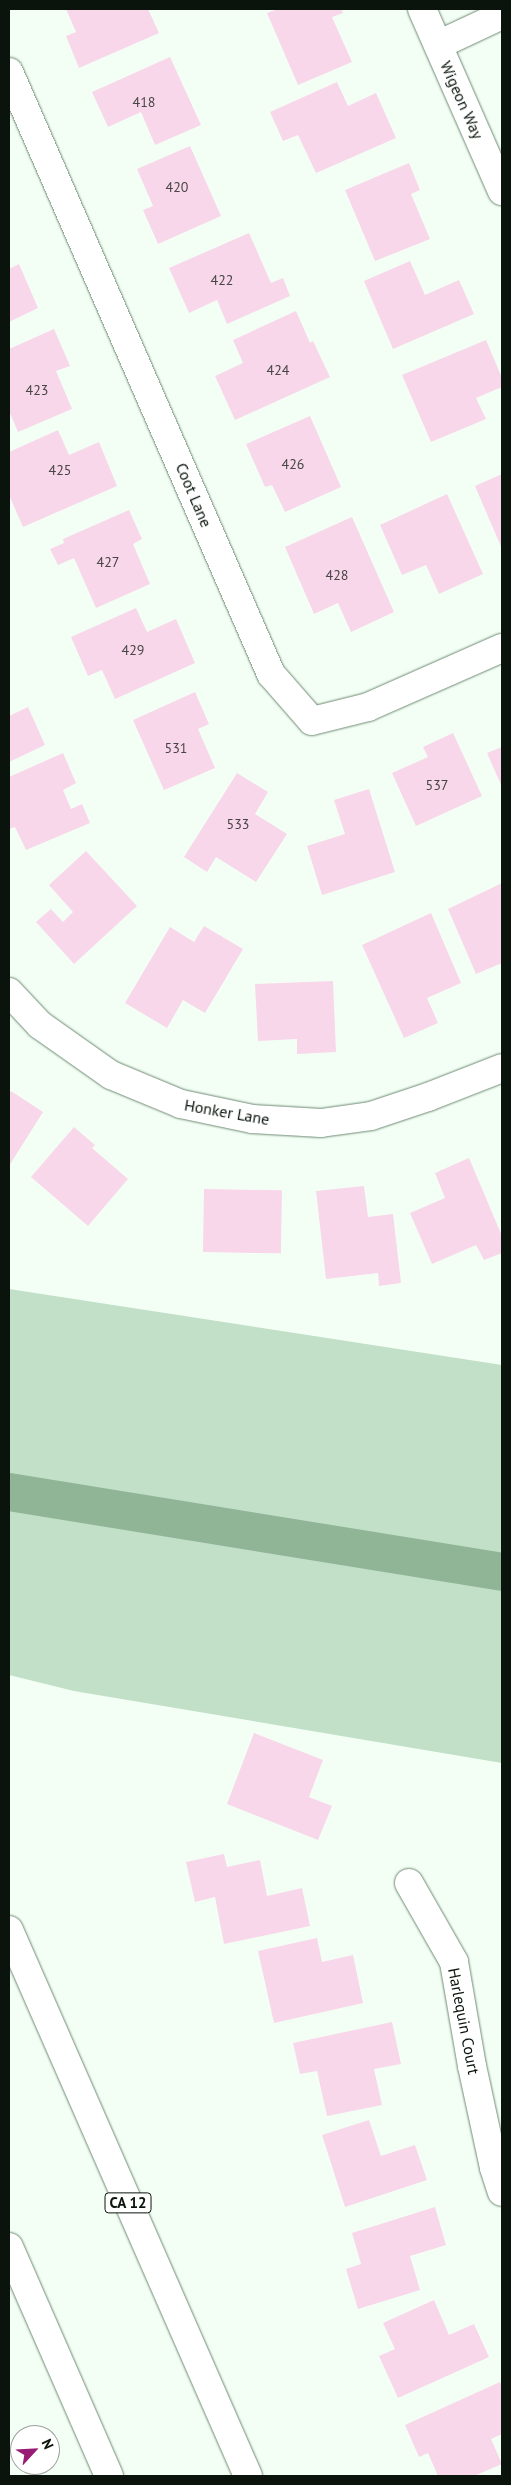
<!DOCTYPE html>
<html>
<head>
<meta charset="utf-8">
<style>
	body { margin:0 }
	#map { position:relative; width:511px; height:2485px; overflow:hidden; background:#f3fff5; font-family:"PT Sans",sans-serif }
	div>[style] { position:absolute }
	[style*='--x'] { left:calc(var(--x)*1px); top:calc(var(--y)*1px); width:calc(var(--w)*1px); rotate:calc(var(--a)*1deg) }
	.green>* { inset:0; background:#c2dfc7 }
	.canal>* { height:38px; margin:-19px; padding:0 19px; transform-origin:19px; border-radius:19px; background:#90b596 }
	.building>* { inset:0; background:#f9d7ea; transform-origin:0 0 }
	.roads { filter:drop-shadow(0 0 1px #6f8a74) drop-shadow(0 0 1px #6f8a74) }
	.minor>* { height:28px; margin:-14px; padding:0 14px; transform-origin:14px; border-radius:14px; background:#fff }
	.highway>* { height:28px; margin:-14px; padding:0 14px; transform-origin:14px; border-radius:14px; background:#fff }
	span { translate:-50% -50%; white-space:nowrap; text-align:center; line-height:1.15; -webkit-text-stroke:5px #fff; paint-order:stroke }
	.number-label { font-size:14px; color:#464544 }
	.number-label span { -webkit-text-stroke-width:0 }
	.shield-label span { padding:1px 4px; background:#fff; border:1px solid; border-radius:4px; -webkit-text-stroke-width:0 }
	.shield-label { font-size:15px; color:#0a140c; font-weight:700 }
	.street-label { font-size:16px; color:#0a140c }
	.frame { position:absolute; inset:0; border:10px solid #0a140c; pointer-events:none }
	.north { position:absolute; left:10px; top:2425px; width:50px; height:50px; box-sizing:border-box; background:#fff; border:1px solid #9da19e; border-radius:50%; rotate:65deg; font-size:14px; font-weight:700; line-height:20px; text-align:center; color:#0a140c }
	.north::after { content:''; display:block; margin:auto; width:18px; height:22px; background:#981c74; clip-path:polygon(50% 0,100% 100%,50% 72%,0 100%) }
</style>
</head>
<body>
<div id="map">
	<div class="green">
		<i style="clip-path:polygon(9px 1289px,502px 1365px,502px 1763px,74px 1691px,9px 1675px)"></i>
	</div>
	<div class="canal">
		<i style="--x:9;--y:1492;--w:499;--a:9.2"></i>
	</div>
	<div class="building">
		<i style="clip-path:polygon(66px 9px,148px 9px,159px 33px,79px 68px,66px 36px,76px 32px)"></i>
		<i style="clip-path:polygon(278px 9px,341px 9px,343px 13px,332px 17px,352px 62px,298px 85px,267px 13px)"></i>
		<i style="clip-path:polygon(170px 57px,201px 125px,155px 145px,141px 112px,108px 127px,92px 92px)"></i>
		<i style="clip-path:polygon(337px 82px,348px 106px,376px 93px,396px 138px,316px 173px,298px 135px,283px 141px,270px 112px)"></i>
		<i style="clip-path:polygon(190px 146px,221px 216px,158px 244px,143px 210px,153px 206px,137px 169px)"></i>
		<i style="clip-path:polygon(409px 163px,420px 190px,411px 194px,430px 239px,375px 261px,345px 190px)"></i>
		<i style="clip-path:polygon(249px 233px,271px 283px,283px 278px,290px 296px,227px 324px,217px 300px,189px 313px,169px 268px)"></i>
		<i style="clip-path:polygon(410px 261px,425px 295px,459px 280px,474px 314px,393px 349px,364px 281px)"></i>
		<i style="clip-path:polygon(19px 264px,38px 308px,9px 322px,9px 269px)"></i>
		<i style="clip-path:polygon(296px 311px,310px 343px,313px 341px,330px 377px,235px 420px,215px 376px,243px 363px,233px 340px)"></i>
		<i style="clip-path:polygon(54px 329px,70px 366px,56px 371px,72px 409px,18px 432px,9px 411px,9px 349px)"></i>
		<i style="clip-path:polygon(486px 340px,502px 378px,502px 387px,476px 398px,486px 419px,431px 442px,402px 375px)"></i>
		<i style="clip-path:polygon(310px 416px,341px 487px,285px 512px,272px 485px,265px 487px,246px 444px)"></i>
		<i style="clip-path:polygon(58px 430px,69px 455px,99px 442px,117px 486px,23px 527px,9px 495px,9px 452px)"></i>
		<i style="clip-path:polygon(502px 474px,502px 549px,475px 486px)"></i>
		<i style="clip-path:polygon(447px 494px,483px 574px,439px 594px,426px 565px,402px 575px,380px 525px)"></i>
		<i style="clip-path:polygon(129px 510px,142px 539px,133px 544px,150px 584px,96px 608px,74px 558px,58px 565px,50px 549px,64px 543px,63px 539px)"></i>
		<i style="clip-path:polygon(352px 517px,394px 612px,351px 632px,338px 603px,314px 614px,285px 547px)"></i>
		<i style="clip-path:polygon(136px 608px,147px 632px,176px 619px,195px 663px,115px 699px,102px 670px,88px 676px,71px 637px)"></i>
		<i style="clip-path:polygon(195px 692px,209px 724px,198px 729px,215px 768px,164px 790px,133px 720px)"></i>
		<i style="clip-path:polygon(28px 707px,45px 745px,9px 762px,9px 716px)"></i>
		<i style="clip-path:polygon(453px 733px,482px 796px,416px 826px,392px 773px,428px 757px,423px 747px)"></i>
		<i style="clip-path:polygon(502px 747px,502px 787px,487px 753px)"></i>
		<i style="clip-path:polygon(63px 753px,76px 783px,63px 790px,71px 809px,82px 804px,90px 823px,26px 850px,15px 827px,9px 829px,9px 777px)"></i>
		<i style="clip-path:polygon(237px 773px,268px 792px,255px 814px,287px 834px,256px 882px,216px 857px,207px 872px,184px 857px)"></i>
		<i style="clip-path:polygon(369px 789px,395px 872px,322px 895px,307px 846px,345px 834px,334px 800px)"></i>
		<i style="clip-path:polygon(86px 851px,137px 906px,74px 964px,36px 922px,51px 909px,63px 922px,73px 912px,49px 885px)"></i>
		<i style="clip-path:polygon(502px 883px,502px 963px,476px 974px,448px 909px)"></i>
		<i style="clip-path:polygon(431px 913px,461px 983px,427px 998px,438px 1023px,404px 1038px,362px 945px)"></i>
		<i style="clip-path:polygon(204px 926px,243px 949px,205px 1013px,183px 1000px,167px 1028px,125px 1003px,170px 927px,194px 942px)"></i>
		<i style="clip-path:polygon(333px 981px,336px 1052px,297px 1054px,297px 1039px,258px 1041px,255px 984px)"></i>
		<i style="clip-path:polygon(11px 1091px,43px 1112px,9px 1166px,9px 1094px)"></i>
		<i style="clip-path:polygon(74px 1127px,95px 1145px,92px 1148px,128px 1179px,88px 1226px,31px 1177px)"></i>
		<i style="clip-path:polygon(469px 1158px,502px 1236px,502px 1253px,484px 1260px,476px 1245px,432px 1264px,410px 1213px,445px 1198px,435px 1173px)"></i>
		<i style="clip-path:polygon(364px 1186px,368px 1217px,393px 1214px,401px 1283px,379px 1286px,378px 1273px,326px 1279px,316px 1191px)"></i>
		<i style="left:204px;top:1189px;width:78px;height:63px;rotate:1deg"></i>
		<i style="clip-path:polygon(254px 1733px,323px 1760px,309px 1797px,332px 1806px,318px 1840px,227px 1804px)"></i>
		<i style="clip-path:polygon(224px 1854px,227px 1867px,260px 1860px,267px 1896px,302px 1888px,310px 1926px,224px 1944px,215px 1897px,195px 1902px,186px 1862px)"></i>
		<i style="clip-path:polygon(317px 1938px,322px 1962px,353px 1955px,363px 2003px,274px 2023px,258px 1951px)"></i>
		<i style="clip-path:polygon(392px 2022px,401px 2064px,374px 2069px,382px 2105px,327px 2116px,317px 2071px,300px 2074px,293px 2043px)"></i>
		<i style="clip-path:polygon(369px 2120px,381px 2156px,415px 2145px,427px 2180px,345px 2207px,322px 2135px)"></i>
		<i style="clip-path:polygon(435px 2207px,446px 2245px,410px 2256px,420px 2290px,358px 2309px,346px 2269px,361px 2264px,352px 2233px)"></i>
		<i style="clip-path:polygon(434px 2300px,449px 2335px,474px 2324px,489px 2357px,398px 2398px,379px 2356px,395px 2349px,383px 2323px)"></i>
		<i style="clip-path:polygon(500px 2382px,502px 2387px,502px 2434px,491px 2439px,502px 2464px,474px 2476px,438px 2476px,428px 2453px,419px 2457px,405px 2425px)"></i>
	</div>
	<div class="roads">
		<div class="minor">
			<i style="--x:422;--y:9;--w:199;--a:66.3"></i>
			<i style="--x:438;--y:45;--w:71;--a:-25.1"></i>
			<i style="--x:9;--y:72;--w:657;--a:66.48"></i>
			<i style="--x:271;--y:674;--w:62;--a:48.9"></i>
			<i style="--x:312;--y:721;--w:58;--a:-14"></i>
			<i style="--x:368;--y:707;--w:146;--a:-23.8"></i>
			<i style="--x:9;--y:992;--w:45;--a:46.8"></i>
			<i style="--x:40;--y:1025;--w:87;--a:35.2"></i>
			<i style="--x:111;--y:1075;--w:76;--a:22.5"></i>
			<i style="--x:181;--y:1104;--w:73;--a:11.9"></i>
			<i style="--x:252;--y:1119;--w:69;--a:3.3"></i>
			<i style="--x:321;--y:1123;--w:50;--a:-8"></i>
			<i style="--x:371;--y:1116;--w:60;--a:-18.4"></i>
			<i style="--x:428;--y:1097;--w:79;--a:-21.4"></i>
			<i style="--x:409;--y:1883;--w:91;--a:60.3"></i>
			<i style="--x:454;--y:1962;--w:106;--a:80.2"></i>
			<i style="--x:472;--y:2066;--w:104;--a:77.8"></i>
			<i style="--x:494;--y:2168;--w:25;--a:72"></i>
		</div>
		<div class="highway">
			<i style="--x:9;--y:1930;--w:596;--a:66.36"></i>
			<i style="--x:9;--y:2247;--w:250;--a:66.4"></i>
		</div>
	</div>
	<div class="number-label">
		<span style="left:144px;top:102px">418</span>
		<span style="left:177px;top:187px">420</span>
		<span style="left:222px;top:280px">422</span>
		<span style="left:278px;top:370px">424</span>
		<span style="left:37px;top:390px">423</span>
		<span style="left:293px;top:464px">426</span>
		<span style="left:60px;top:470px">425</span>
		<span style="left:108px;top:562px">427</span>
		<span style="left:337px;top:575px">428</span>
		<span style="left:133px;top:650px">429</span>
		<span style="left:176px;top:748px">531</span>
		<span style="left:437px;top:785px">537</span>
		<span style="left:238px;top:824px">533</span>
	</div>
	<div class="shield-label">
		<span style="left:128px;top:2203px">CA 12</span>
	</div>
	<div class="street-label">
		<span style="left:462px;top:100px;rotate:66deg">Wigeon Way</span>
		<span style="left:194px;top:495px;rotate:67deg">Coot Lane</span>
		<span style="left:227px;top:1112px;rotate:10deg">Honker Lane</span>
		<span style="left:464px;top:2021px;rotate:79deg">Harlequin Court</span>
	</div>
	<div class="frame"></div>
	<div class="north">N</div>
</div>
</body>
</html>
